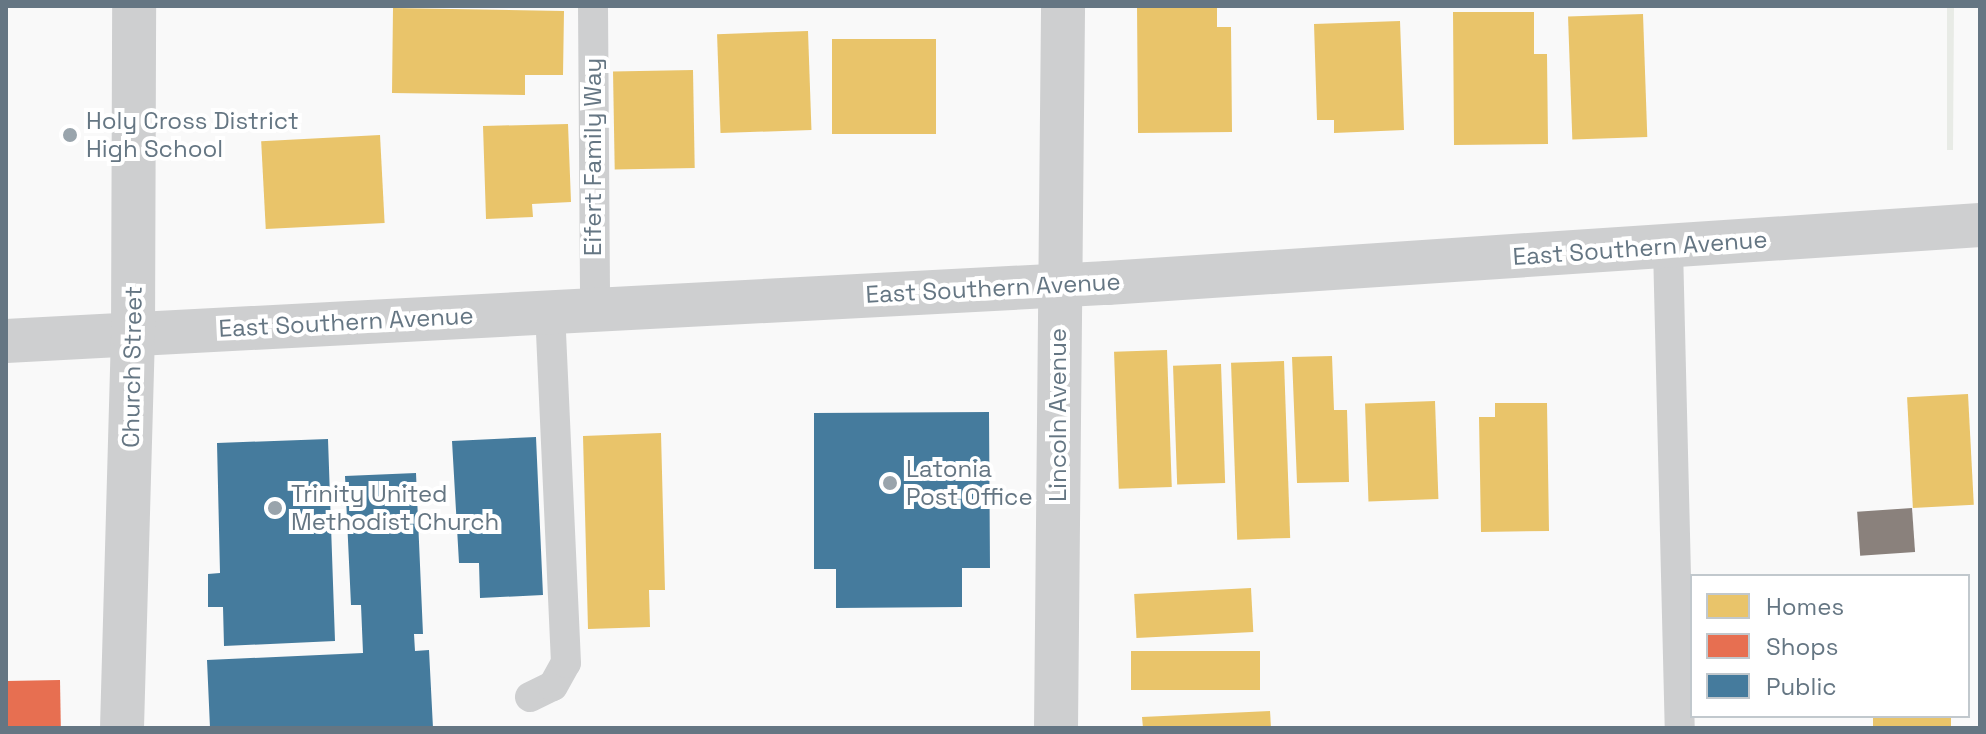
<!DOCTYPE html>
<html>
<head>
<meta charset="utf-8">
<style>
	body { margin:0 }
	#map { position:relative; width:1986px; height:734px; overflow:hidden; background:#f9f9f9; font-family:"Space Grotesk",sans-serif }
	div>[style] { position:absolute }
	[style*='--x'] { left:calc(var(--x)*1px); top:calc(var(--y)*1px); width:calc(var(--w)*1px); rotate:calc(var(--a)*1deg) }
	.green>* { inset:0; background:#e8ebe6 }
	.homes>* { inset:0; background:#e9c46a; transform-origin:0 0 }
	.shops>* { inset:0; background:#e76f51; transform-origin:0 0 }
	.public>* { inset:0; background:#457b9d }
	.industry>* { inset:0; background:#8a817c; transform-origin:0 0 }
	.lane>* { height:30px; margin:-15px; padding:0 15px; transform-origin:15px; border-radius:15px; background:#cecfd0 }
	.street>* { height:44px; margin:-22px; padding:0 22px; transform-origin:22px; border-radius:22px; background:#cecfd0 }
	.dots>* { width:22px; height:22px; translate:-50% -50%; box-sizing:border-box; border:4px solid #fff; border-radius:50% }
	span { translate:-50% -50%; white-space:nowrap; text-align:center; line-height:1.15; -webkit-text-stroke:8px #fff; paint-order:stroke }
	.poi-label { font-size:24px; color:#657683 }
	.left { translate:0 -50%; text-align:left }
	.street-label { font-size:24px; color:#657683 }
	.frame { position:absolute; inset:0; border:8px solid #657683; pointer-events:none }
	.legend { position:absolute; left:1690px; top:574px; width:280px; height:144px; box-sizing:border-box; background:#fff; border:2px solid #c1c8cd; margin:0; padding:10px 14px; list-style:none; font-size:24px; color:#657683 }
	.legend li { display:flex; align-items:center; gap:16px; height:40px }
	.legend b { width:40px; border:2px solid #c1c8cd }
</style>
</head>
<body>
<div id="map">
	<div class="green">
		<i style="clip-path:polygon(1947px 6px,1954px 6px,1953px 150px,1947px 150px)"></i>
	</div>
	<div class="homes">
		<i style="clip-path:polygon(1137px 6px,1217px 6px,1217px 27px,1231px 27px,1232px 132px,1138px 133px)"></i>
		<i style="clip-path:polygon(393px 8px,564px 11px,563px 75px,525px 75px,525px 95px,392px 93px)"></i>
		<i style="clip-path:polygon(1453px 12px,1534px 12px,1534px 54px,1547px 54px,1548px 144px,1454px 145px)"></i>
		<i style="left:1643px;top:14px;width:123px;height:75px;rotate:88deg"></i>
		<i style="clip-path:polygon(1400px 21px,1404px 130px,1334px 133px,1334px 120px,1317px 120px,1314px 24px)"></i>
		<i style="left:808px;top:31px;width:99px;height:91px;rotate:88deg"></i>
		<i style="left:936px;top:39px;width:95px;height:104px;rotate:90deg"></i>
		<i style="left:693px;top:70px;width:98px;height:80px;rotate:89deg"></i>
		<i style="clip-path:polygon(568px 124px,571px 202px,532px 204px,533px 217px,486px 219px,483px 126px)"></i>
		<i style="left:380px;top:135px;width:88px;height:119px;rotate:87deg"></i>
		<i style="left:1167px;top:350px;width:137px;height:53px;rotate:88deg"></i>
		<i style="clip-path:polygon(1332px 356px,1334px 410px,1347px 410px,1349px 482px,1297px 483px,1292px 357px)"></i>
		<i style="left:1284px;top:361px;width:177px;height:53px;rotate:88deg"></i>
		<i style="left:1221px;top:364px;width:119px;height:48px;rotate:88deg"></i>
		<i style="left:1968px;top:394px;width:111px;height:61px;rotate:87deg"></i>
		<i style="left:1435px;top:401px;width:98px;height:70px;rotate:88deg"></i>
		<i style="clip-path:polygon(1495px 403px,1547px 403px,1549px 531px,1481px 532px,1479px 417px,1495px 417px)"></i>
		<i style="clip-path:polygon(661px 433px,665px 590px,649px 590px,650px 627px,588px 629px,583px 436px)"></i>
		<i style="left:1251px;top:588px;width:44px;height:117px;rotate:87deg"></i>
		<i style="left:1260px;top:651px;width:39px;height:129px;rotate:90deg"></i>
		<i style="clip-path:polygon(1270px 711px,1271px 728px,1143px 728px,1142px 717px)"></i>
		<i style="left:1873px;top:716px;width:78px;height:12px"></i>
	</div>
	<div class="shops">
		<i style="left:60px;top:680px;width:48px;height:54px;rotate:89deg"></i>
	</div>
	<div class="public">
		<i style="clip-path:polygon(989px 412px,990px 568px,962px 568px,962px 607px,836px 608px,836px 569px,814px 569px,814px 413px)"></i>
		<i style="clip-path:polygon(536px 437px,543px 595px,480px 598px,479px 563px,459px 563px,452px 441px)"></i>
		<i style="clip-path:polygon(328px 439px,335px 641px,224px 646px,223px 607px,208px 607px,208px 574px,220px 573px,217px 443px)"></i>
		<i style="clip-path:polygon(416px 473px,423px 634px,414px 634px,415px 651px,429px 650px,433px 728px,210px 728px,207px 660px,363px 653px,361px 605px,351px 605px,345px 476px)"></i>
	</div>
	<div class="industry">
		<i style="left:1912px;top:508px;width:44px;height:55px;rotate:86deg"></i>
	</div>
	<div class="lane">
		<i style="--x:593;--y:6;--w:302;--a:89.6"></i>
		<i style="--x:1668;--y:248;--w:480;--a:88.6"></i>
		<i style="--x:530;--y:697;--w:25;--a:-26"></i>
		<i style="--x:553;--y:686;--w:26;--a:-61"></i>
		<i style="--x:566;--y:663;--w:353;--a:-92.6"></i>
	</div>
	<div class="street">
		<i style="--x:6;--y:341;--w:1103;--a:-3.02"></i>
		<i style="--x:1107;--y:283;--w:875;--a:-3.8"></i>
		<i style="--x:122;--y:728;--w:394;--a:-88.4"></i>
		<i style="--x:133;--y:334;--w:328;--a:-89.8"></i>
		<i style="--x:1056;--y:728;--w:722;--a:-89.44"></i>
	</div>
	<div class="dots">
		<i style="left:70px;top:135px;background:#99a4ac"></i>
		<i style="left:890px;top:483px;background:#99a4ac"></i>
		<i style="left:275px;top:508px;background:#99a4ac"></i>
	</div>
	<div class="poi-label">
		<span class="left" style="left:86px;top:135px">Holy Cross District<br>High School</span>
		<span class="left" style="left:906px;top:483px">Latonia<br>Post Office</span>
		<span class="left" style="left:291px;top:508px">Trinity United<br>Methodist Church</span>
	</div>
	<div class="street-label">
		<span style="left:593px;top:157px;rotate:-90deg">Eifert Family Way</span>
		<span style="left:1640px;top:248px;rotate:-4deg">East Southern Avenue</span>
		<span style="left:993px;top:288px;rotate:-3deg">East Southern Avenue</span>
		<span style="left:346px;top:322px;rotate:-3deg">East Southern Avenue</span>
		<span style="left:132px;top:367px;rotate:-89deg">Church Street</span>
		<span style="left:1058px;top:415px;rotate:-90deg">Lincoln Avenue</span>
	</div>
	<div class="frame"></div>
	<ul class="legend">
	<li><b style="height:22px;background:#e9c46a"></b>Homes</li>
	<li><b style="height:22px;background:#e76f51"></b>Shops</li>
	<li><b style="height:22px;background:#457b9d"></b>Public</li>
	</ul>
</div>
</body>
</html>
